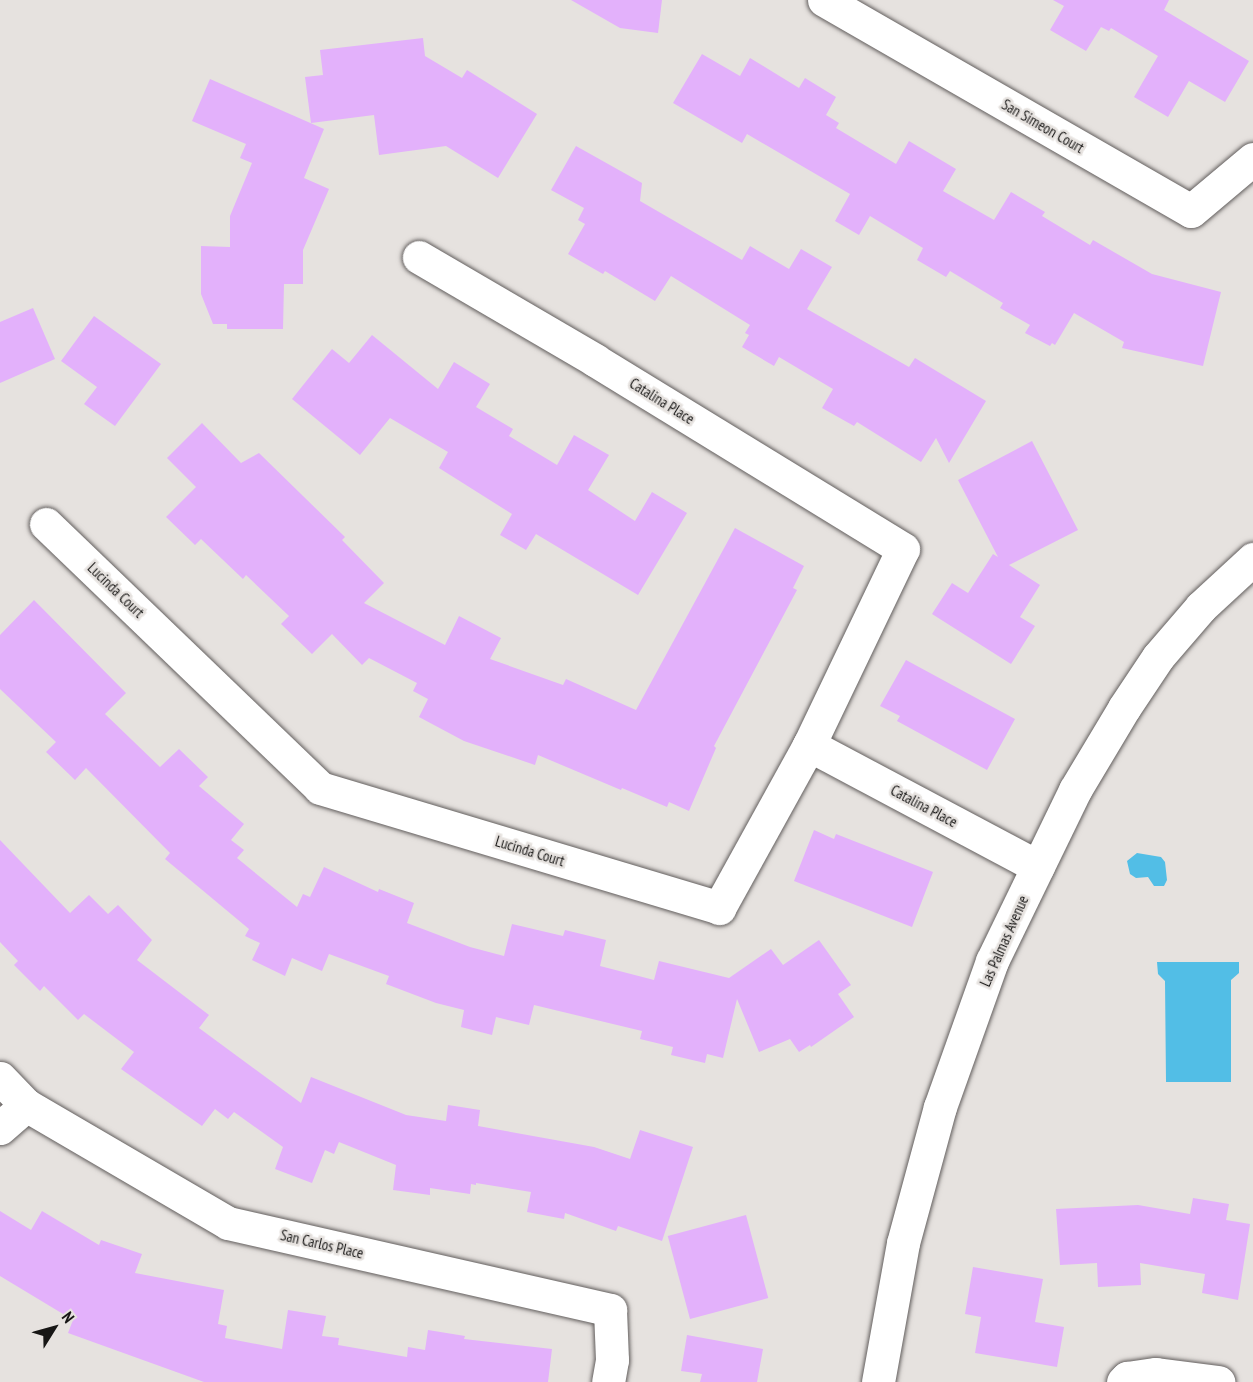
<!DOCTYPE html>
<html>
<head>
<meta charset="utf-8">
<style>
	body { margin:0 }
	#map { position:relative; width:1253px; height:1382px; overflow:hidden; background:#e6e2df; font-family:"PT Sans Narrow",sans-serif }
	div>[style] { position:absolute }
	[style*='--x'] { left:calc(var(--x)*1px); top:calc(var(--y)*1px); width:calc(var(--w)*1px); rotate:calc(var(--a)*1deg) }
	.water>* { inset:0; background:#52bee6 }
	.building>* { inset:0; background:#e3b1fb; transform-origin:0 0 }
	.roads { filter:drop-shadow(0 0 2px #625e5d) drop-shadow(0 0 2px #625e5d) }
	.minor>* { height:33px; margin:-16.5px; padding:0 16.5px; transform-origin:16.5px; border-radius:16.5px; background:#fff }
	span { translate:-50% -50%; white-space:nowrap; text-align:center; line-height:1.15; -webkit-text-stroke:5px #e6e2df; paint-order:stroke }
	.street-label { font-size:15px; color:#171615 }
	.north { position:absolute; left:24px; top:1298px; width:60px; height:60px; -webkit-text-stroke:4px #e6e2df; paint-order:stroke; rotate:53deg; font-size:16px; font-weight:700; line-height:24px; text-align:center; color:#171615 }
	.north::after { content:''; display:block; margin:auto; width:21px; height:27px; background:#171615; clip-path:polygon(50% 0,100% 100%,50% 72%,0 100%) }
</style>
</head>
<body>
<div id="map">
	<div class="water">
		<i style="clip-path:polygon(1137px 853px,1161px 857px,1165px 862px,1167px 880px,1164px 886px,1154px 886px,1148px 877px,1136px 878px,1130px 874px,1127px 861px)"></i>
		<i style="clip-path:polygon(1157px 962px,1239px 962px,1239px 973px,1231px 980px,1231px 1082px,1166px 1082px,1165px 981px,1158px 974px)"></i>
	</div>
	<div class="building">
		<i style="clip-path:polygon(571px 0,662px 0,658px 33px,620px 28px)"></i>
		<i style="clip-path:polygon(1053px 0,1169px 0,1164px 10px,1249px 61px,1225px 102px,1189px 81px,1168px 117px,1134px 97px,1158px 56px,1111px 28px,1109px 31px,1101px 27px,1086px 51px,1050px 30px,1064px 6px)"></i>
		<i style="clip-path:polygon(423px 38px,425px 56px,462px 78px,467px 70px,537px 114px,498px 178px,446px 146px,379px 155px,374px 115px,311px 123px,305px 77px,323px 75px,320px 50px)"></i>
		<i style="clip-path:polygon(702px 54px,740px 76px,750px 58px,799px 88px,805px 78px,836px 97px,826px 115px,839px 123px,836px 128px,896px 164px,909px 141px,956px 169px,943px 191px,994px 220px,1011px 192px,1045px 212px,1042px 216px,1090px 245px,1093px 240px,1152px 274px,1221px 292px,1203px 366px,1122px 348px,1124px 342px,1074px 313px,1055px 345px,1052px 343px,1050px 346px,1025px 333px,1030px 325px,1000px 308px,1003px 303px,950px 271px,946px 277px,917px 260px,923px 248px,870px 216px,859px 235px,835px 221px,850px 194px,747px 134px,742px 143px,673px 103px)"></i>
		<i style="clip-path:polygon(210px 79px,324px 129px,304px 178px,329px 189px,303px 250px,303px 284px,284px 284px,283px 329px,227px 329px,227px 324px,213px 324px,201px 294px,201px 246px,230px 247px,230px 216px,252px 163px,240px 158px,246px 144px,192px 121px)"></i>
		<i style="clip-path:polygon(576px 146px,642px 183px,640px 201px,742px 260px,750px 246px,789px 269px,801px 249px,832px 267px,807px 309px,909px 367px,915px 358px,986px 401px,949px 463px,936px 438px,921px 462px,857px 422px,854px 426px,822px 408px,833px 389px,779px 357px,774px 366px,742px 347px,749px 335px,745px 333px,750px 325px,671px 276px,655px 301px,605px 271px,603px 274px,568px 254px,585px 224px,578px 220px,584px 208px,551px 190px)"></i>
		<i style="clip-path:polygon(33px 308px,55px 359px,0 383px,0 322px)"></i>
		<i style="clip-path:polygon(94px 316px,161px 364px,115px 426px,84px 404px,97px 387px,61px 361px)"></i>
		<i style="clip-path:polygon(372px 335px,438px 389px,454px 362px,490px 384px,476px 407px,513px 429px,509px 436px,557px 465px,574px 435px,609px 455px,588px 490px,635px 521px,652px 492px,687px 513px,638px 595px,536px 534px,526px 550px,500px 535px,512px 514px,439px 468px,448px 452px,390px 418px,360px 455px,292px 399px,332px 349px,349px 363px)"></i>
		<i style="clip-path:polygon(202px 423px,241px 463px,259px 453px,345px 537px,342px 540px,384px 583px,364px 603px,445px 645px,459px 616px,501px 638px,490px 659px,563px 685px,566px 679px,636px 710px,735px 528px,804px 566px,793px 588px,797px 590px,714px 746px,716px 748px,689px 811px,669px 802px,667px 807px,622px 788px,621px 790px,538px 755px,535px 765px,464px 741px,419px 717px,428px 699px,413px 691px,417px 683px,369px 658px,362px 665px,332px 634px,312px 654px,281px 624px,289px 616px,246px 575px,243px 579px,201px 539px,195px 545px,166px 517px,196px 487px,167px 458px)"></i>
		<i style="clip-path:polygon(1032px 441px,1078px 530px,1009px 565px,1040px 585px,1020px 617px,1035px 626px,1011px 664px,932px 614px,952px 583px,968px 593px,993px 554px,998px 557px,958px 480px)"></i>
		<i style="clip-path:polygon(34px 600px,126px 693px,105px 714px,160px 767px,179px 749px,208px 777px,199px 786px,244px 824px,231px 840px,244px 850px,237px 858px,297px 907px,303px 894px,310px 897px,324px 867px,378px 892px,379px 889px,414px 903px,407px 923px,470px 947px,504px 956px,512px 924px,563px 936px,565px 930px,606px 940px,600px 966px,654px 980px,659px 961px,729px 978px,771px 949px,783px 965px,819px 940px,851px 985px,838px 994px,854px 1017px,811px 1047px,810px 1045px,799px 1052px,790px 1039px,759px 1052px,737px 999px,723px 1058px,707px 1054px,705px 1063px,671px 1055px,673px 1047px,640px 1039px,642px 1031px,534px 1005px,529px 1025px,496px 1017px,492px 1035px,461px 1027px,464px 1010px,436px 1003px,386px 984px,389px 976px,329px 954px,322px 971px,292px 958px,285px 976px,252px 960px,260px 943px,245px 936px,249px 929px,165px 859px,170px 853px,86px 768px,75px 780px,46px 752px,56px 742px,0 689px,0 635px)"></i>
		<i style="clip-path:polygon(906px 660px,1015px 719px,987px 770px,897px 721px,900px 716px,880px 706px)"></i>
		<i style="clip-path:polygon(814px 830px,834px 839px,836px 834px,933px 872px,912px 927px,794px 881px)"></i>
		<i style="clip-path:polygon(0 840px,70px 913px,89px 895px,108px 914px,118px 905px,152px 940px,137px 960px,209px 1015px,199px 1028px,301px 1103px,311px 1077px,406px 1115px,446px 1121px,448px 1105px,480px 1110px,478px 1126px,594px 1147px,630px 1159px,640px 1130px,693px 1147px,662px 1241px,618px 1226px,616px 1231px,565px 1213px,564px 1219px,527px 1212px,531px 1192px,476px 1183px,476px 1185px,471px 1184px,470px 1194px,430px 1188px,430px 1195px,393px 1190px,396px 1165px,339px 1142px,334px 1154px,325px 1150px,312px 1183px,275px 1169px,283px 1147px,234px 1112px,228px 1119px,215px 1109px,202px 1126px,121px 1069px,134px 1052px,84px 1014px,78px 1020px,44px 986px,40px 991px,14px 965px,18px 961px,0 942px)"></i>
		<i style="clip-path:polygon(1193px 1198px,1229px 1204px,1226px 1220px,1250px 1224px,1238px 1300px,1202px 1293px,1205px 1274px,1140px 1263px,1141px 1285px,1098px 1287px,1097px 1263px,1060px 1265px,1056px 1209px,1138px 1205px,1190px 1214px)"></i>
		<i style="clip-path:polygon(0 1211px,31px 1230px,42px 1211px,99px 1245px,101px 1240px,142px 1254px,135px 1273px,224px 1290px,218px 1324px,227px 1326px,225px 1338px,282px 1349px,288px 1310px,326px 1316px,322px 1336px,339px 1338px,338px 1345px,407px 1357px,408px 1347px,425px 1350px,428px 1330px,465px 1336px,464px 1339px,552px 1349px,548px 1382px,204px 1382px,68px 1333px,73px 1320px,0 1276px)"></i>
		<i style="left:746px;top:1215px;width:86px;height:81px;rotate:75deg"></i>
		<i style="clip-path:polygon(973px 1267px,1043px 1279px,1035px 1322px,1064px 1327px,1057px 1367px,975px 1353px,981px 1317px,965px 1314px)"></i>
		<i style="clip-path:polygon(687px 1335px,763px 1349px,757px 1382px,700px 1382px,702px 1374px,681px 1371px)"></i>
	</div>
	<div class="roads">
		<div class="minor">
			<i style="--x:824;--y:0;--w:423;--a:29.9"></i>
			<i style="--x:1191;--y:211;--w:81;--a:-40"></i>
			<i style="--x:46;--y:524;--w:380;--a:43.9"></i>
			<i style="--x:320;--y:788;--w:417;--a:16.7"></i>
			<i style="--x:719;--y:908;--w:186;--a:-61.1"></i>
			<i style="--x:809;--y:745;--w:217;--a:-64.4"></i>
			<i style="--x:903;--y:549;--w:361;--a:-148.5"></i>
			<i style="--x:595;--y:360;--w:204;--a:-149.7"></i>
			<i style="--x:809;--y:745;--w:259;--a:28"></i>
			<i style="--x:0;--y:1078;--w:37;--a:46"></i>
			<i style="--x:26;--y:1105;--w:234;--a:30.3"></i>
			<i style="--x:228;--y:1223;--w:392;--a:12.8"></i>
			<i style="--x:610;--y:1310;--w:50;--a:87.7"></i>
			<i style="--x:612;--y:1360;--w:22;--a:100"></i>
			<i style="--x:0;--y:1128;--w:35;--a:-41"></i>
			<i style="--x:878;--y:1382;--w:141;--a:-79.8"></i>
			<i style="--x:903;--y:1243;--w:141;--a:-74.8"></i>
			<i style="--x:940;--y:1107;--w:155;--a:-70.4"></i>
			<i style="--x:992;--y:961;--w:190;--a:-64.1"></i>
			<i style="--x:1075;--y:790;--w:96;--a:-59.1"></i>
			<i style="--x:1124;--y:708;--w:61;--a:-56.3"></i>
			<i style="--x:1158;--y:657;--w:66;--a:-49.3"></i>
			<i style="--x:1201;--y:607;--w:71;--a:-42.7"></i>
			<i style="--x:1123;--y:1382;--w:6;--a:-45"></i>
			<i style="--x:1127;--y:1378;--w:29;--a:-8"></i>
			<i style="--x:1156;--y:1374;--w:63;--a:7.4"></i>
		</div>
	</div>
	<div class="street-label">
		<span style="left:1043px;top:126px;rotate:30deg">San Simeon Court</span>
		<span style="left:662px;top:401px;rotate:32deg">Catalina Place</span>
		<span style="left:116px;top:590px;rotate:44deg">Lucinda Court</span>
		<span style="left:924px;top:806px;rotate:28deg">Catalina Place</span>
		<span style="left:530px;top:851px;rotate:17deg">Lucinda Court</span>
		<span style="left:1004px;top:941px;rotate:-66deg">Las Palmas Avenue</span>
		<span style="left:322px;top:1244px;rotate:13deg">San Carlos Place</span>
	</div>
	<div class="north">N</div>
</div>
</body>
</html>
